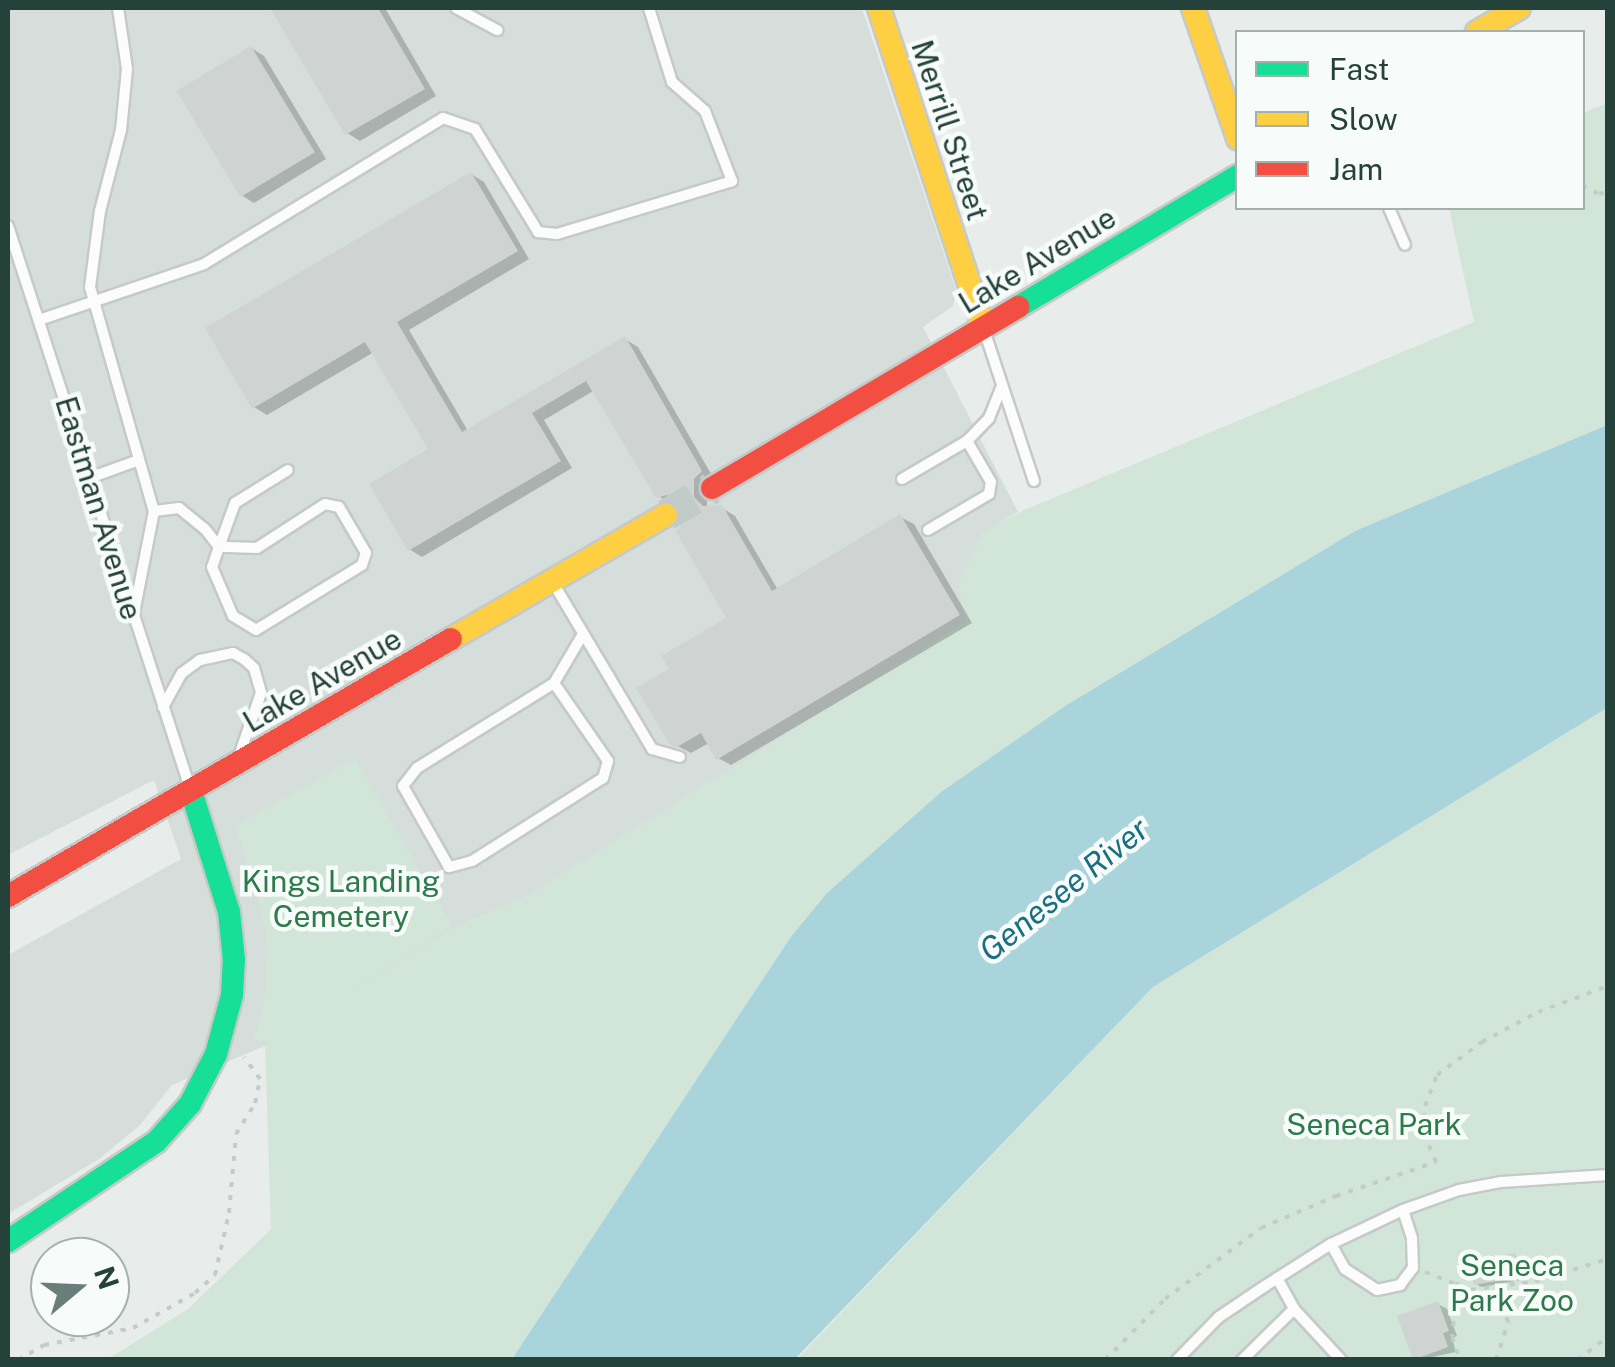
<!DOCTYPE html>
<style>
body{margin:0}
#map{position:relative;width:1615px;height:1367px;overflow:hidden;background:#e8edeb;font-family:"Public Sans",sans-serif}
div>[style]{position:absolute}
[style*='--x']{left:calc(var(--x)*1px);top:calc(var(--y)*1px);width:calc(var(--w)*1px);rotate:calc(var(--a)*1deg)}
.built>*{inset:0;background:#d6dedb}
.green>*{inset:0;background:#d1e6d8}
.water>*{inset:0;background:#a9d4db}
.shadow>*{inset:0;background:#0003}
.building>*{inset:0;background:#cfd4d2;transform-origin:0 0}
.primary-tunnel>*{height:32px;margin-top:-16px;transform-origin:0;background:repeating-linear-gradient(90deg,#c1cbc8 0 32px,transparent 0 48px)}
.path>*{height:4px;margin-top:-2px;transform-origin:0;background:repeating-linear-gradient(90deg,#c3ccca 0 5px,transparent 0 13px)}
.roads{filter:drop-shadow(2px 0 #c5cac8) drop-shadow(-2px 0 #c5cac8) drop-shadow(0 2px #c5cac8) drop-shadow(0 -2px #c5cac8)}
.lane>*{height:10px;margin:-5px;padding:0 5px;transform-origin:5px;border-radius:5px;background:#fcfcfc}
.fast>*{height:22px;margin:-11px;padding:0 11px;transform-origin:11px;border-radius:11px;background:#16e098}
.slow>*{height:22px;margin:-11px;padding:0 11px;transform-origin:11px;border-radius:11px;background:#ffcf43}
.jam>*{height:22px;margin:-11px;padding:0 11px;transform-origin:11px;border-radius:11px;background:#f24e42}
span{translate:-50% -50%;white-space:nowrap;text-align:center;line-height:1.15;-webkit-text-stroke:9px #f7fbf9;paint-order:stroke}
.street-label{font-size:30px;color:#24423a}
.park-label{font-size:30px;color:#2d7a4b}
.water-label{font-size:32px;color:#1c6f80;font-style:italic}
.frame{position:absolute;inset:0;border:10px solid #24423a;pointer-events:none}
.legend{position:absolute;left:1235px;top:30px;width:350px;height:180px;box-sizing:border-box;background:#f7fbf9;border:2px solid #a3b1ad;margin:0;padding:12px 18px;list-style:none;font-size:30px;color:#24423a}
.legend li{display:flex;align-items:center;gap:20px;height:50px}
.legend b{width:50px;border:2px solid #a3b1ad}
.north{position:absolute;left:30px;top:1237px;width:100px;height:100px;box-sizing:border-box;background:#f7fbf9;border:2px solid #a3b1ad;border-radius:50%;rotate:71deg;font-size:28px;font-weight:700;line-height:40px;text-align:center;color:#24423a}
.north::after{content:'';display:block;margin:auto;width:35px;height:45px;background:#697e78;clip-path:polygon(50% 0,100% 100%,50% 72%,0 100%)}
</style>
<div id="map">
<div class="built">
<i style="clip-path:polygon(8px 8px,862px 8px,956px 290px,953px 306px,923px 327px,1018px 512px,983px 533px,967px 622px,528px 896px,456px 927px,265px 1046px,172px 1085px,140px 1125px,99px 1159px,8px 1214px,8px 955px,181px 859px,154px 780px,8px 855px)"></i>
</div>
<div class="green">
<i style="clip-path:polygon(1607px 103px,1607px 425px,1355px 531px,1065px 706px,941px 792px,827px 893px,790px 938px,512px 1359px,106px 1360px,188px 1309px,271px 1229px,265px 1046px,270px 1042px,254px 1040px,264px 1004px,268px 946px,256px 888px,235px 826px,355px 759px,452px 926px,336px 1001px,456px 927px,528px 896px,966px 622px,958px 584px,983px 532px,1022px 511px,1474px 322px,1449px 208px,1582px 208px,1583px 113px)"></i>
<i style="clip-path:polygon(1607px 708px,1607px 1359px,796px 1360px,1153px 987px)"></i>
</div>
<div class="water">
<i style="clip-path:polygon(1607px 425px,1607px 708px,1153px 987px,795px 1359px,512px 1359px,790px 938px,827px 893px,941px 792px,1065px 706px,1355px 531px)"></i>
</div>
<div class="shadow">
<i style="clip-path:polygon(273px 8px,385px 8px,436px 96px,360px 141px,347px 133px)"></i>
<i style="clip-path:polygon(251px 48px,264px 56px,326px 159px,254px 203px,241px 195px)"></i>
<i style="clip-path:polygon(471px 174px,484px 182px,529px 259px,409px 330px,468px 431px,625px 339px,638px 347px,714px 479px,707px 487px,707px 508px,722px 508px,735px 516px,778px 590px,900px 517px,914px 524px,972px 623px,731px 765px,718px 758px,709px 743px,691px 753px,672px 743px,672px 670px,730px 619px,682px 501px,672px 504px,658px 496px,595px 390px,544px 420px,572px 468px,422px 557px,409px 549px,431px 450px,374px 352px,267px 415px,254px 407px)"></i>
<i style="clip-path:polygon(1515px 1256px,1521px 1259px,1521px 1280px,1481px 1287px,1475px 1283px)"></i>
<i style="clip-path:polygon(1438px 1304px,1447px 1309px,1457px 1336px,1452px 1338px,1456px 1352px,1418px 1360px)"></i>
</div>
<div class="building">
<i style="clip-path:polygon(270px 8px,378px 8px,425px 89px,345px 135px)"></i>
<i style="left:251px;top:46px;width:124px;height:87px;rotate:59deg"></i>
<i style="clip-path:polygon(471px 172px,518px 251px,397px 322px,462px 432px,625px 336px,702px 471px,694px 479px,694px 497px,703px 506px,722px 505px,772px 591px,900px 514px,960px 615px,716px 760px,701px 733px,677px 747px,670px 745px,636px 688px,669px 669px,661px 656px,726px 618px,676px 532px,686px 516px,683px 504px,667px 495px,656px 498px,586px 381px,532px 413px,561px 461px,408px 551px,369px 484px,428px 449px,365px 342px,252px 409px,205px 328px)"></i>
<i style="clip-path:polygon(1516px 1253px,1516px 1278px,1473px 1285px,1473px 1260px)"></i>
<i style="clip-path:polygon(1438px 1301px,1449px 1331px,1443px 1333px,1448px 1347px,1413px 1360px,1397px 1316px)"></i>
</div>
<div class="primary-tunnel">
<i style="--x:666;--y:515;--w:53;--a:-30.4"></i>
</div>
<div class="path">
<i style="--x:1582;--y:185;--w:19;--a:28"></i>
<i style="--x:1599;--y:194;--w:9;--a:-18"></i>
<i style="--x:1425;--y:1272;--w:49;--a:21.4"></i>
<i style="--x:1471;--y:1290;--w:66;--a:-7.9"></i>
<i style="--x:1536;--y:1281;--w:75;--a:-17"></i>
<i style="--x:1457;--y:1282;--w:55;--a:95.2"></i>
<i style="--x:1452;--y:1337;--w:24;--a:71"></i>
<i style="--x:18;--y:1360;--w:30;--a:-30"></i>
<i style="--x:44;--y:1345;--w:91;--a:-10.8"></i>
<i style="--x:133;--y:1328;--w:71;--a:-29.4"></i>
<i style="--x:195;--y:1293;--w:27;--a:-42"></i>
<i style="--x:215;--y:1275;--w:64;--a:-77.3"></i>
<i style="--x:229;--y:1213;--w:79;--a:-84.9"></i>
<i style="--x:236;--y:1134;--w:36;--a:-58"></i>
<i style="--x:255;--y:1103;--w:25;--a:-78"></i>
<i style="--x:260;--y:1079;--w:27;--a:-126"></i>
<i style="--x:1105;--y:1360;--w:86;--a:-45.5"></i>
<i style="--x:1165;--y:1299;--w:119;--a:-36.5"></i>
<i style="--x:1261;--y:1228;--w:82;--a:-23.1"></i>
<i style="--x:1336;--y:1196;--w:106;--a:-18.8"></i>
<i style="--x:1436;--y:1162;--w:34;--a:-113"></i>
<i style="--x:1423;--y:1131;--w:25;--a:-85"></i>
<i style="--x:1425;--y:1106;--w:33;--a:-69"></i>
<i style="--x:1437;--y:1075;--w:56;--a:-36.3"></i>
<i style="--x:1482;--y:1042;--w:64;--a:-28.2"></i>
<i style="--x:1538;--y:1012;--w:75;--a:-20.4"></i>
<i style="--x:1496;--y:1360;--w:40;--a:-72"></i>
<i style="--x:1508;--y:1322;--w:38;--a:-107"></i>
<i style="--x:1577;--y:1360;--w:39;--a:-37"></i>
</div>
<div class="roads">
<div class="lane">
<i style="--x:118;--y:8;--w:62;--a:81.6"></i>
<i style="--x:127;--y:69;--w:61;--a:95.6"></i>
<i style="--x:121;--y:130;--w:84;--a:104.5"></i>
<i style="--x:100;--y:211;--w:77;--a:97.5"></i>
<i style="--x:90;--y:287;--w:233;--a:74.1"></i>
<i style="--x:456;--y:8;--w:47;--a:28.2"></i>
<i style="--x:1389;--y:208;--w:40;--a:66.6"></i>
<i style="--x:8;--y:226;--w:588;--a:72.06"></i>
<i style="--x:39;--y:320;--w:174;--a:-18.7"></i>
<i style="--x:204;--y:264;--w:280;--a:-31.4"></i>
<i style="--x:443;--y:118;--w:34;--a:19"></i>
<i style="--x:475;--y:129;--w:121;--a:58.5"></i>
<i style="--x:538;--y:232;--w:19;--a:6"></i>
<i style="--x:557;--y:234;--w:183;--a:-16.8"></i>
<i style="--x:732;--y:181;--w:75;--a:-111.1"></i>
<i style="--x:705;--y:111;--w:44;--a:-138.7"></i>
<i style="--x:672;--y:82;--w:77;--a:-107.3"></i>
<i style="--x:985;--y:333;--w:156;--a:71.7"></i>
<i style="--x:92;--y:477;--w:50;--a:-19.9"></i>
<i style="--x:902;--y:479;--w:75;--a:-30.3"></i>
<i style="--x:967;--y:441;--w:32;--a:-46"></i>
<i style="--x:989;--y:418;--w:35;--a:-68"></i>
<i style="--x:928;--y:530;--w:71;--a:-30.5"></i>
<i style="--x:989;--y:494;--w:12;--a:-81"></i>
<i style="--x:991;--y:482;--w:48;--a:-120.3"></i>
<i style="--x:555;--y:586;--w:190;--a:59.2"></i>
<i style="--x:652;--y:749;--w:29;--a:16"></i>
<i style="--x:133;--y:618;--w:109;--a:-78.9"></i>
<i style="--x:154;--y:511;--w:25;--a:-7"></i>
<i style="--x:179;--y:508;--w:33;--a:39"></i>
<i style="--x:205;--y:529;--w:23;--a:52"></i>
<i style="--x:219;--y:547;--w:21;--a:109"></i>
<i style="--x:212;--y:567;--w:53;--a:66.8"></i>
<i style="--x:233;--y:616;--w:27;--a:31"></i>
<i style="--x:256;--y:630;--w:124;--a:-31.5"></i>
<i style="--x:362;--y:565;--w:13;--a:-72"></i>
<i style="--x:366;--y:553;--w:53;--a:-120.4"></i>
<i style="--x:339;--y:507;--w:14;--a:-168"></i>
<i style="--x:325;--y:504;--w:81;--a:147.1"></i>
<i style="--x:257;--y:548;--w:38;--a:-178"></i>
<i style="--x:219;--y:547;--w:47;--a:-70"></i>
<i style="--x:235;--y:503;--w:62;--a:-31.9"></i>
<i style="--x:554;--y:683;--w:95;--a:55.3"></i>
<i style="--x:608;--y:761;--w:18;--a:106"></i>
<i style="--x:603;--y:778;--w:155;--a:147.6"></i>
<i style="--x:472;--y:861;--w:24;--a:165"></i>
<i style="--x:449;--y:867;--w:93;--a:-119.6"></i>
<i style="--x:403;--y:786;--w:23;--a:-52"></i>
<i style="--x:417;--y:768;--w:161;--a:-31.8"></i>
<i style="--x:554;--y:683;--w:57;--a:-59.4"></i>
<i style="--x:163;--y:707;--w:39;--a:-61"></i>
<i style="--x:182;--y:673;--w:22;--a:-36"></i>
<i style="--x:200;--y:660;--w:34;--a:-12"></i>
<i style="--x:233;--y:653;--w:13;--a:29"></i>
<i style="--x:244;--y:659;--w:13;--a:42"></i>
<i style="--x:254;--y:668;--w:26;--a:74"></i>
<i style="--x:261;--y:693;--w:60;--a:109.3"></i>
<i style="--x:1331;--y:1244;--w:29;--a:61"></i>
<i style="--x:1345;--y:1269;--w:38;--a:33"></i>
<i style="--x:1377;--y:1290;--w:24;--a:-12"></i>
<i style="--x:1400;--y:1285;--w:21;--a:-53"></i>
<i style="--x:1413;--y:1268;--w:30;--a:-92"></i>
<i style="--x:1412;--y:1238;--w:29;--a:-108"></i>
<i style="--x:1277;--y:1278;--w:35;--a:61"></i>
<i style="--x:1177;--y:1360;--w:60;--a:-45.7"></i>
<i style="--x:1219;--y:1317;--w:55;--a:-34"></i>
<i style="--x:1265;--y:1286;--w:78;--a:-32.5"></i>
<i style="--x:1331;--y:1244;--w:80;--a:-25.3"></i>
<i style="--x:1403;--y:1210;--w:59;--a:-19.7"></i>
<i style="--x:1459;--y:1190;--w:43;--a:-10.8"></i>
<i style="--x:1501;--y:1182;--w:107;--a:-3.7"></i>
<i style="--x:1242;--y:1360;--w:73;--a:-44.4"></i>
<i style="--x:1294;--y:1309;--w:69;--a:47.3"></i>
</div>
<div class="fast">
<i style="--x:1018;--y:307;--w:256;--a:-30.8"></i>
<i style="--x:8;--y:1241;--w:178;--a:-33.8"></i>
<i style="--x:156;--y:1142;--w:51;--a:-48.2"></i>
<i style="--x:190;--y:1104;--w:56;--a:-62.5"></i>
<i style="--x:216;--y:1054;--w:61;--a:-74.8"></i>
<i style="--x:232;--y:995;--w:35;--a:-87"></i>
<i style="--x:234;--y:960;--w:48;--a:-95.9"></i>
<i style="--x:229;--y:912;--w:127;--a:-107.4"></i>
</div>
<div class="slow">
<i style="--x:879;--y:8;--w:336;--a:71.9"></i>
<i style="--x:1193;--y:8;--w:138;--a:70.9"></i>
<i style="--x:1477;--y:32;--w:48;--a:-29.7"></i>
<i style="--x:451;--y:639;--w:248;--a:-30"></i>
</div>
<div class="jam">
<i style="--x:712;--y:488;--w:356;--a:-30.6"></i>
<i style="--x:8;--y:896;--w:512;--a:-30.12"></i>
</div>
</div>
<div class="street-label">
<span style="left:950px;top:130px;rotate:72deg">Merrill Street</span>
<span style="left:1037px;top:260px;rotate:-31deg">Lake Avenue</span>
<span style="left:99px;top:508px;rotate:73deg">Eastman Avenue</span>
<span style="left:322px;top:680px;rotate:-30deg">Lake Avenue</span>
</div>
<div class="park-label">
<span style="left:341px;top:898px">Kings Landing<br>Cemetery</span>
<span style="left:1374px;top:1124px">Seneca Park</span>
<span style="left:1512px;top:1282px">Seneca<br>Park Zoo</span>
</div>
<div class="water-label">
<span style="left:1064px;top:890px;rotate:-39deg">Genesee River</span>
</div>
<div class="frame"></div>
<ul class="legend">
<li><b style="height:12px;background:#16e098"></b>Fast</li>
<li><b style="height:12px;background:#ffcf43"></b>Slow</li>
<li><b style="height:12px;background:#f24e42"></b>Jam</li>
</ul>
<div class="north">N</div>
</div>
